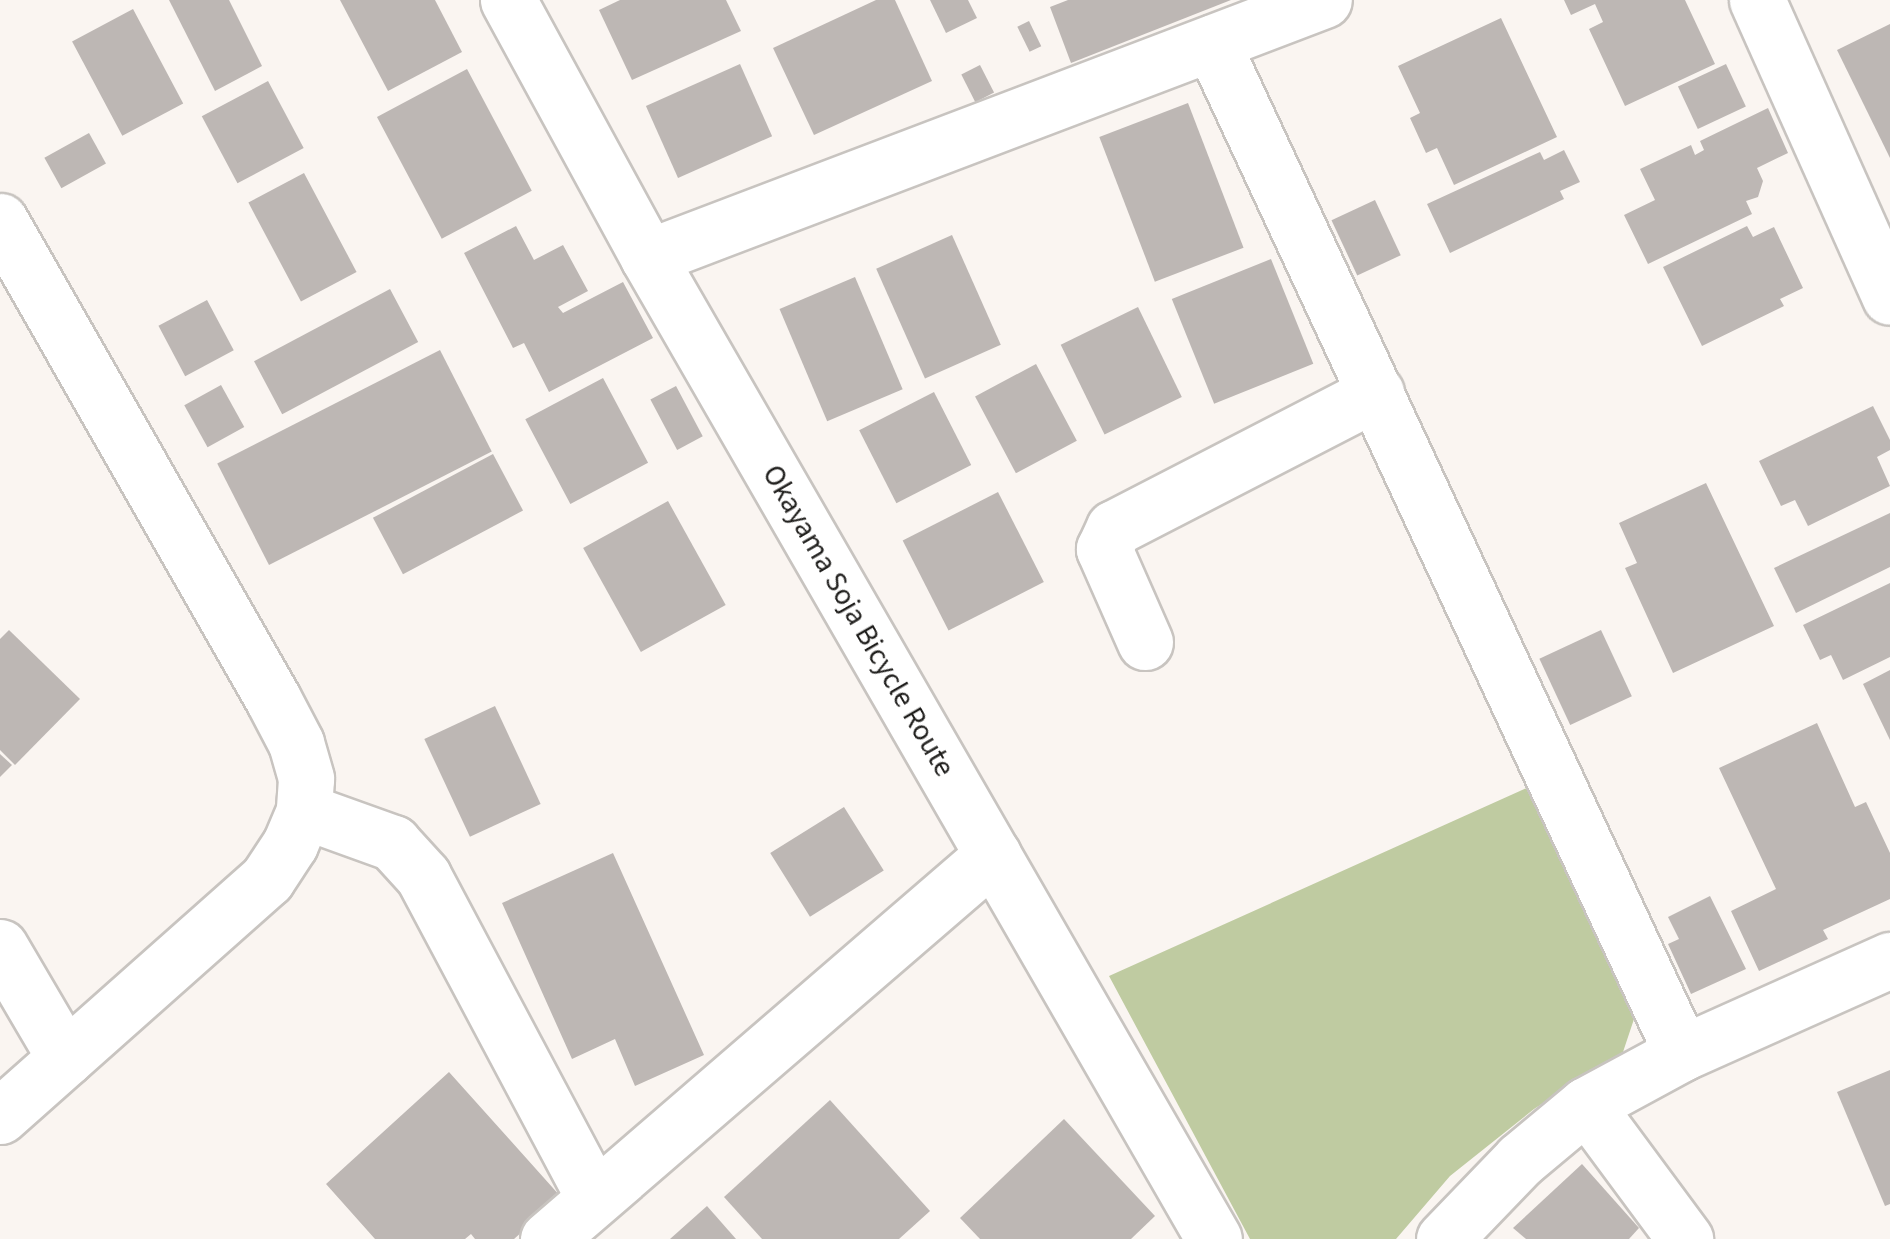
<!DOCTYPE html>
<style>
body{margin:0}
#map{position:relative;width:1890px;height:1239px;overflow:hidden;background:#faf5f1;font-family:"Source Sans 3",sans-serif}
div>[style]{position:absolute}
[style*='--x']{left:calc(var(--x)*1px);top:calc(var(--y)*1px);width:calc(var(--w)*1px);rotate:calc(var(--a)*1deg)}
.green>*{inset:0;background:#bfcba1}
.building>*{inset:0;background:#bdb7b4;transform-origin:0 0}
.roads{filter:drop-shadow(2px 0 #c8c4c0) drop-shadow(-2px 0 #c8c4c0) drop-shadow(0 2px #c8c4c0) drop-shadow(0 -2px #c8c4c0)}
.minor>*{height:55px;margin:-27.5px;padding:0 27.5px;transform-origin:27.5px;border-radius:27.5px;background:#fff}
.major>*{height:55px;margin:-27.5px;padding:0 27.5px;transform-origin:27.5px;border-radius:27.5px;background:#fff}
span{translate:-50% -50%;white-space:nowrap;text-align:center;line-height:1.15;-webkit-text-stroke:8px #fff;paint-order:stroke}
.street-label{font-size:30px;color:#201f1d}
</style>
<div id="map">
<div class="green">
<i style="clip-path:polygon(1529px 787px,1636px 1013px,1623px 1052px,1534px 1109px,1450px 1176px,1396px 1239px,1250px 1239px,1109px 976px)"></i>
</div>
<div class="building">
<i style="clip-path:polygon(169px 0,229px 0,262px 66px,215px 91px)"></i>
<i style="clip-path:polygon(340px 0,435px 0,462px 52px,388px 91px)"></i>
<i style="clip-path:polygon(620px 0,726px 0,741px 31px,632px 80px,599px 10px)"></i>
<i style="clip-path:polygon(876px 0,895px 0,932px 81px,814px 135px,773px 48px)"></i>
<i style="clip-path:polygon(930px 0,968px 0,977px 18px,946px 33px)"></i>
<i style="clip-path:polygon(1068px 0,1231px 0,1071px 63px,1050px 7px)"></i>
<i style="clip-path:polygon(1564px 0,1685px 0,1715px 64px,1625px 106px,1589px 29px,1603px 22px,1595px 4px,1571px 15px)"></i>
<i style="left:133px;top:9px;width:107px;height:69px;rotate:62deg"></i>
<i style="clip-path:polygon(1501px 18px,1557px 137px,1454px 185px,1437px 148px,1426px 153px,1410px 118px,1420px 113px,1398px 66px)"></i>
<i style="left:1029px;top:21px;width:28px;height:13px;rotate:64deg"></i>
<i style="clip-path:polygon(1890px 24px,1890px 158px,1837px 50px)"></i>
<i style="left:740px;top:64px;width:79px;height:103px;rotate:66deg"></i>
<i style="left:1726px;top:64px;width:47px;height:53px;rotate:65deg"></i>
<i style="left:980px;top:65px;width:31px;height:21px;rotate:63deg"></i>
<i style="left:467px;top:69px;width:138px;height:102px;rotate:62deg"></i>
<i style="left:268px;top:81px;width:76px;height:75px;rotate:62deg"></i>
<i style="left:1188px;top:103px;width:155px;height:95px;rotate:69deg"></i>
<i style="clip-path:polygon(1768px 108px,1788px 153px,1757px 168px,1763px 181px,1758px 197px,1746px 201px,1752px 214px,1648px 264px,1624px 215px,1655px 200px,1640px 169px,1691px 145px,1695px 155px,1704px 150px,1700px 141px)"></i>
<i style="left:89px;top:133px;width:35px;height:51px;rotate:61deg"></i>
<i style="clip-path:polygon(1564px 150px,1580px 182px,1560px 191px,1564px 199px,1450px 253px,1427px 204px,1540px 152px,1544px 160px)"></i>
<i style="left:304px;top:173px;width:112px;height:63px;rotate:62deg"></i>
<i style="left:1375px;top:200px;width:61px;height:48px;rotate:65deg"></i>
<i style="clip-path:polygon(516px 226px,534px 260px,563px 245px,588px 291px,558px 307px,563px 313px,623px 282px,653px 338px,549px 392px,524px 343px,513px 348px,464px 253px)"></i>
<i style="clip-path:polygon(1747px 226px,1753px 237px,1774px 227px,1803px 288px,1780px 299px,1784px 306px,1702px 346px,1663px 267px)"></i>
<i style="left:952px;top:235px;width:120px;height:83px;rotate:66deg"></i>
<i style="left:1271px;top:259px;width:113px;height:107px;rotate:68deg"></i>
<i style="left:855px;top:277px;width:122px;height:82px;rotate:67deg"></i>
<i style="left:390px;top:289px;width:60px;height:154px;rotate:62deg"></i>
<i style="left:207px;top:300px;width:57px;height:55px;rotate:62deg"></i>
<i style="left:1138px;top:307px;width:100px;height:86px;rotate:64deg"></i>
<i style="left:440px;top:350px;width:114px;height:250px;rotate:63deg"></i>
<i style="left:1036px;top:364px;width:87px;height:69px;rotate:62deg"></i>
<i style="left:603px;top:378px;width:96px;height:88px;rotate:62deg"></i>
<i style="left:221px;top:385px;width:48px;height:42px;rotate:61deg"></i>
<i style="left:676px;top:386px;width:57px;height:29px;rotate:62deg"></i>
<i style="left:934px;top:392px;width:82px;height:84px;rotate:63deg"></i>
<i style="clip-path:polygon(1873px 406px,1890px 440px,1890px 450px,1877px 457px,1890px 486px,1808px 526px,1795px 500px,1781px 506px,1759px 461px)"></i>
<i style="left:493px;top:454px;width:64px;height:136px;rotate:62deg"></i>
<i style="clip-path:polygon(1706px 483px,1774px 626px,1673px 673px,1625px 568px,1637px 563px,1619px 523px)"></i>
<i style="left:998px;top:492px;width:101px;height:107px;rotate:63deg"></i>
<i style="left:668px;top:501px;width:119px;height:97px;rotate:61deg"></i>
<i style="clip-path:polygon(1890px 513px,1890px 567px,1796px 613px,1774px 568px)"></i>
<i style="clip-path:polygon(1890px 583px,1890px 657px,1843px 680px,1831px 655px,1820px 660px,1803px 625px)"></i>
<i style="clip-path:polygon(9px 630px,80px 699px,15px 765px,0 750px,0 639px)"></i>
<i style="left:1601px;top:630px;width:73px;height:68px;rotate:65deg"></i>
<i style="clip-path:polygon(1890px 670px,1890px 740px,1863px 684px)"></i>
<i style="left:495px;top:706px;width:108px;height:78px;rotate:65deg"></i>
<i style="clip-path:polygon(1817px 723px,1855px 807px,1866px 802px,1890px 853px,1890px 899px,1823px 930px,1828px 939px,1759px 971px,1731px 911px,1776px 889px,1719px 768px)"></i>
<i style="clip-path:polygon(0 754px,12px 765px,0 777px)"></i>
<i style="left:844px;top:807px;width:75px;height:87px;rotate:58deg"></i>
<i style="clip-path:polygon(613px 853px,704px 1055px,635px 1086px,615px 1039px,572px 1059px,502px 903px)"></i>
<i style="clip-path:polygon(1710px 896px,1746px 969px,1691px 994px,1668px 944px,1679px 939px,1668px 917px)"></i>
<i style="clip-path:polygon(1890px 1070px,1890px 1204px,1885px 1206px,1837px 1092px)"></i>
<i style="clip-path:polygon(449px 1072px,561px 1197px,514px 1239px,475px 1239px,471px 1234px,465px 1239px,375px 1239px,326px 1184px)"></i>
<i style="clip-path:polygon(830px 1100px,930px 1211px,899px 1239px,762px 1239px,724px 1197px)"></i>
<i style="clip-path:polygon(1064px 1119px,1155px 1216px,1131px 1239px,980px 1239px,960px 1218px)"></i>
<i style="clip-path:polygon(1582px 1164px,1639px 1228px,1629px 1239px,1526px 1239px,1513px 1228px)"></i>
<i style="clip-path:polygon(707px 1206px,736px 1239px,670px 1239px)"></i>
</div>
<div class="roads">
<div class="minor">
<i style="--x:1757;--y:0;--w:325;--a:65.9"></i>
<i style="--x:1212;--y:43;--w:1114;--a:65.05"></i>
<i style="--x:0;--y:221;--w:550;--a:60.27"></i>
<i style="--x:273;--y:699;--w:50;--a:62.4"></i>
<i style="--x:296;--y:743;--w:37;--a:74"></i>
<i style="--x:306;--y:779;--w:32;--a:94"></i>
<i style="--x:304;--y:811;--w:36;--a:113"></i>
<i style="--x:290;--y:844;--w:42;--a:123.3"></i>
<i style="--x:267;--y:879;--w:357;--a:138.4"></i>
<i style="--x:648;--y:257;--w:723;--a:-20.82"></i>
<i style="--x:1145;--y:642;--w:102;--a:-113.8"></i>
<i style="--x:1104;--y:549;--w:23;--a:-65"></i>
<i style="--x:1114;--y:528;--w:295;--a:-27.3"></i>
<i style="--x:304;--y:811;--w:95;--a:19.8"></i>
<i style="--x:393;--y:843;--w:45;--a:47.7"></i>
<i style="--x:423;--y:876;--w:365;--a:62"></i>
<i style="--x:0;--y:947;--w:129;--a:59.6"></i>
<i style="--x:1586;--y:1105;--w:167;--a:53.5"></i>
<i style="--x:548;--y:1239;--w:588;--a:-40.79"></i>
<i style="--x:1444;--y:1239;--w:110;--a:-46.1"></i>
<i style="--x:1520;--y:1160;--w:86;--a:-39.8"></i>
<i style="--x:1586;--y:1105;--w:109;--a:-28.4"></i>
<i style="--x:1682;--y:1053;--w:228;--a:-24.1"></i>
</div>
<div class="major">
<i style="--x:508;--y:0;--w:293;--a:61.4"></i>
<i style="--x:648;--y:257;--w:1133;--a:60.04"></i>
</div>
</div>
<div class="street-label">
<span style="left:858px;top:621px;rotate:60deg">Okayama Soja Bicycle Route</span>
</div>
</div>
